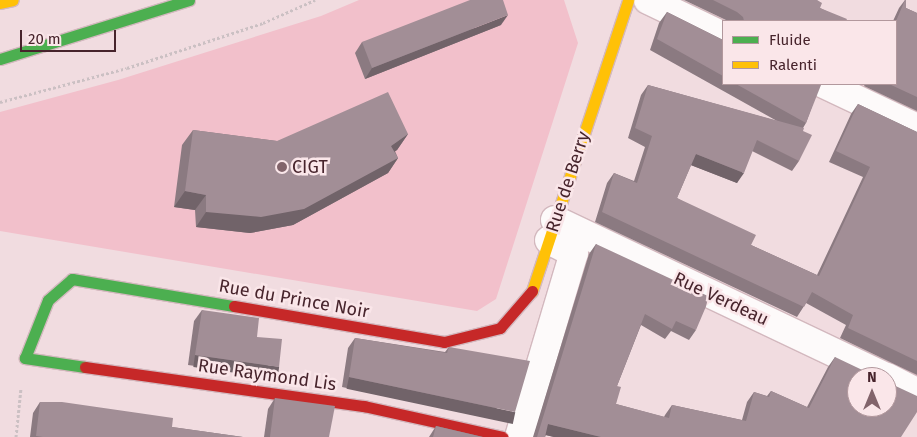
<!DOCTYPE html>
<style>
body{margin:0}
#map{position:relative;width:917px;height:437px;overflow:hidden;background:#f1dce0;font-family:"Fira Sans",sans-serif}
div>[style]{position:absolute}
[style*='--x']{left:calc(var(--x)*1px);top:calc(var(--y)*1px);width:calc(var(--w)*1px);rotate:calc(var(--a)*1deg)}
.green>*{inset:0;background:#f2c0cb}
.path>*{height:3px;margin-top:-1.5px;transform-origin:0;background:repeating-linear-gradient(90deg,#cbc0c3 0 2.5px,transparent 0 5px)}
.roads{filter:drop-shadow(1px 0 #d3b8be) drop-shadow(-1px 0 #d3b8be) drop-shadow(0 1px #d3b8be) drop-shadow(0 -1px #d3b8be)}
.street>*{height:28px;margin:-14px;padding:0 14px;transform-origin:14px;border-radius:14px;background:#fdfafa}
.fast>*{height:11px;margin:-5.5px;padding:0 5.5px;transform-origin:5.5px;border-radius:5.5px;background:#4caf50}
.slow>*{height:11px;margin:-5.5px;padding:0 5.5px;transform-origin:5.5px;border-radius:5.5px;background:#ffc107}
.jam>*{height:11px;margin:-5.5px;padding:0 5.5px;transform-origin:5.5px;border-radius:5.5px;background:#c62828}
.wall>*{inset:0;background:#8b7a81}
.shaded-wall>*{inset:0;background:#716369;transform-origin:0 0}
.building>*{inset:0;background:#a28e96}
.dots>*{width:14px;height:14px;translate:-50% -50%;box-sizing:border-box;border:2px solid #fae6e9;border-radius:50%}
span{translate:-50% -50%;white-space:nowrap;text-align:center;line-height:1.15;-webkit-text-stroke:5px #fae6e9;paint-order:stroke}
.poi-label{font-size:18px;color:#47242c}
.left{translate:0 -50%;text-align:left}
.street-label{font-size:18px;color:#47242c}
.legend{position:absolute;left:722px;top:20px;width:175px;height:65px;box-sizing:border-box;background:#fae6e9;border:1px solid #b2989d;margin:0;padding:6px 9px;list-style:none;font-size:15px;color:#47242c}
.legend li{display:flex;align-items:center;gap:10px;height:25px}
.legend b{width:25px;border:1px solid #b2989d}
.north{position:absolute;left:847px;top:367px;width:50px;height:50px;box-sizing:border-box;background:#fae6e9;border:1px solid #b2989d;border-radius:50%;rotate:0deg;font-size:14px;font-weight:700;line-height:20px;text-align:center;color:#47242c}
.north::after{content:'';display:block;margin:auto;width:18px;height:22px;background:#82646b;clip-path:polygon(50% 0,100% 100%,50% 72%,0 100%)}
.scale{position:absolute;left:20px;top:30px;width:96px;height:22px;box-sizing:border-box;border:2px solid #47242c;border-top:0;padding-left:6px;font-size:15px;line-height:18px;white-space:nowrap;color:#47242c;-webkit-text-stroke:4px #fae6e9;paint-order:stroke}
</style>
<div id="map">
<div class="green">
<i style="clip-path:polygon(359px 0,564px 0,578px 43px,496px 299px,477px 311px,0 231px,0 112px,118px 80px,321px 16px)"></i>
</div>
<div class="path">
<i style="--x:0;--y:102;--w:131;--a:-15"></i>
<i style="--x:127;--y:68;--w:143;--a:-18.3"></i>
<i style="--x:263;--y:23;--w:57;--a:-23.9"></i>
<i style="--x:16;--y:437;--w:49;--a:-84.2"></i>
</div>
<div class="roads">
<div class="street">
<i style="--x:648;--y:0;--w:83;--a:25.6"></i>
<i style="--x:824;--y:84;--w:103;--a:25.3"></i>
<i style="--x:555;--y:220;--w:366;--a:25.4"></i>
<i style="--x:887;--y:377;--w:34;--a:27"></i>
<i style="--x:519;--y:437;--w:192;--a:-73.4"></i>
<i style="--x:574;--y:253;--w:28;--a:-153"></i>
</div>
<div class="fast">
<i style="--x:0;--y:59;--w:198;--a:-17.3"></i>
<i style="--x:85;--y:367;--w:61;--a:-171.5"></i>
<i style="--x:25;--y:358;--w:62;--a:-68.4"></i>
<i style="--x:48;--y:300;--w:32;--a:-41"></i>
<i style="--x:72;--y:279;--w:164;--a:9.5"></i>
</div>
<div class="slow">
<i style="--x:0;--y:3;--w:13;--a:-13"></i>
<i style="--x:532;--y:291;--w:306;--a:-71.7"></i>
</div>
<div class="jam">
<i style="--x:234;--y:306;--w:213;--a:9.7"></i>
<i style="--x:444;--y:342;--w:58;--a:-14"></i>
<i style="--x:500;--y:328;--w:49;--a:-49.1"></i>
<i style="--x:85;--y:367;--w:282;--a:8"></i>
<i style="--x:364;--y:406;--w:142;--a:12.6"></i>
</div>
</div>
<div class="wall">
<i style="clip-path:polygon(684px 0,817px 0,820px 8px,846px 21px,728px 21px)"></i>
<i style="clip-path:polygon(905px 0,906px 0,906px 8px,917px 13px,917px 111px,864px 86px,865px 84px,896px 84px,896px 21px,893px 21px,899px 8px)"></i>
<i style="clip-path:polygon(667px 12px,723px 40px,723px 84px,820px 84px,806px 123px,803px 128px,799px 161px,792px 171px,752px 151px,737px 183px,691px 165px,677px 198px,751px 245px,817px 275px,863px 177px,829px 162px,851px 114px,858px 104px,917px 132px,917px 375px,840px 338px,846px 325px,806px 303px,797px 317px,595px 222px,607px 183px,614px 173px,634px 181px,645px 147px,628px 138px,641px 95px,648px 85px,777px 121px,650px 50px,659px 23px)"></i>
<i style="clip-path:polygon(501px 25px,365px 79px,355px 53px,362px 42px)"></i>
<i style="clip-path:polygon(193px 130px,277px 141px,408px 134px,397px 150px,395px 151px,398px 158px,388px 173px,293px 225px,250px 233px,196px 227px,195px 210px,174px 207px,182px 145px)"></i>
<i style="clip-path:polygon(596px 244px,696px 330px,689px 340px,671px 331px,665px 339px,641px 325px,617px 386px,616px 404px,664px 417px,665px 415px,672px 405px,742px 420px,747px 402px,754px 392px,767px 396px,771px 391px,807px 407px,828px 367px,835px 357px,901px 437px,554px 437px,546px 435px,545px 437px,533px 437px,589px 254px)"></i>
<i style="clip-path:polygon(202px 310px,257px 337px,272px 377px,188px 365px,194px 321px)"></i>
<i style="clip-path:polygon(355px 338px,445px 352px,449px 347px,507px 422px,342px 387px,348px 348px)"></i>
<i style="clip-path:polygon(275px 398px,329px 437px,264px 437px,268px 409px)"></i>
<i style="clip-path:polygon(40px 402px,172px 427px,243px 437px,30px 437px,33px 413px)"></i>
<i style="clip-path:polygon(436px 426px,483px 437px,429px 437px)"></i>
</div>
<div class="shaded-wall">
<i style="clip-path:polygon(508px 15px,501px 25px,365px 79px,372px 68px)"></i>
<i style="clip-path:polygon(408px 134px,397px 150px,380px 162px,391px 146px)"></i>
<i style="clip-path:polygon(696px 154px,744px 173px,737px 183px,688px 164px)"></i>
<i style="clip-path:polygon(398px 158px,388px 173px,293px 225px,250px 233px,196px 227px,206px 212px)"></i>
<i style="clip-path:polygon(185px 191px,206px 195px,195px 210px,174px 207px)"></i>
<i style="left:195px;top:355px;width:85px;height:12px;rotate:8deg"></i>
<i style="left:349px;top:377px;width:170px;height:12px;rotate:12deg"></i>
<i style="clip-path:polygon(548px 424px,601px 437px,554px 437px,541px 434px)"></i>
</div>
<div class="building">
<i style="clip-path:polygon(470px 0,503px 0,508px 15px,372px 68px,362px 42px)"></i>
<i style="clip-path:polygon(713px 0,817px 0,822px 3px,820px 8px,847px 19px,846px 21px,744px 21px,743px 17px,737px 12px)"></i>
<i style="clip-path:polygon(905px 0,906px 0,906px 8px,917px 13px,917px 97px,889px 84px,896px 84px,896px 21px)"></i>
<i style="clip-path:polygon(667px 12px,723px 40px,723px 76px,657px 39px)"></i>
<i style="clip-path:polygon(736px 84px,820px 84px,821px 85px,806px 123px)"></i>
<i style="clip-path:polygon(648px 85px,804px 128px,803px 131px,812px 135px,799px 161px,757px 140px,744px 173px,696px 154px,677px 198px,756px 235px,751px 245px,819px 276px,870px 167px,836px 151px,858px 104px,917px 132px,917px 361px,848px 328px,853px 315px,812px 292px,804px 307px,602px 212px,614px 173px,637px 183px,652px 136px,635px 128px)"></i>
<i style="clip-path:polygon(388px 92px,408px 134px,391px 146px,398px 158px,304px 209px,261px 217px,206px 212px,206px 195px,185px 191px,193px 130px,277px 141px)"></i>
<i style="clip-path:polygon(596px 244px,710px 297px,696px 330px,676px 321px,672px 329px,645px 314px,617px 386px,621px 387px,616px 404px,669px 418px,672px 405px,746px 421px,754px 392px,769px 397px,771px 391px,809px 408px,835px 357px,877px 377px,857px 377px,857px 407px,887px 407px,887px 382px,917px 396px,917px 412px,901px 437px,601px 437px,548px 424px,545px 437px,537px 437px)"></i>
<i style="clip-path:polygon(202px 310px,259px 318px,257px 337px,282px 339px,279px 367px,195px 355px)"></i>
<i style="clip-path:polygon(355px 338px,447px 353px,449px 347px,530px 361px,515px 412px,349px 377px)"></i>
<i style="clip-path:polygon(275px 398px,335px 406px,329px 437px,270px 437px)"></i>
<i style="clip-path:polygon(40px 402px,62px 402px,173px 418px,172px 427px,243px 437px,43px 437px,36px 436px)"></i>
<i style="clip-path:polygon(436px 426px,483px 437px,433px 437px)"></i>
</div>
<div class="dots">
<i style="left:282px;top:167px;background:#82646b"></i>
</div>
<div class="poi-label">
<span class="left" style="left:292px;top:167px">CIGT</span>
</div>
<div class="street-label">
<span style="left:568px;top:182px;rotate:-72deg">Rue de Berry</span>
<span style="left:294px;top:299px;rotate:10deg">Rue du Prince Noir</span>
<span style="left:721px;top:299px;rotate:25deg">Rue Verdeau</span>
<span style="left:267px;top:375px;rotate:8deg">Rue Raymond Lis</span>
</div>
<ul class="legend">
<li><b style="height:6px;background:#4caf50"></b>Fluide</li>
<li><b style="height:6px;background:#ffc107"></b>Ralenti</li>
</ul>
<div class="north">N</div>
<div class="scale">20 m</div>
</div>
